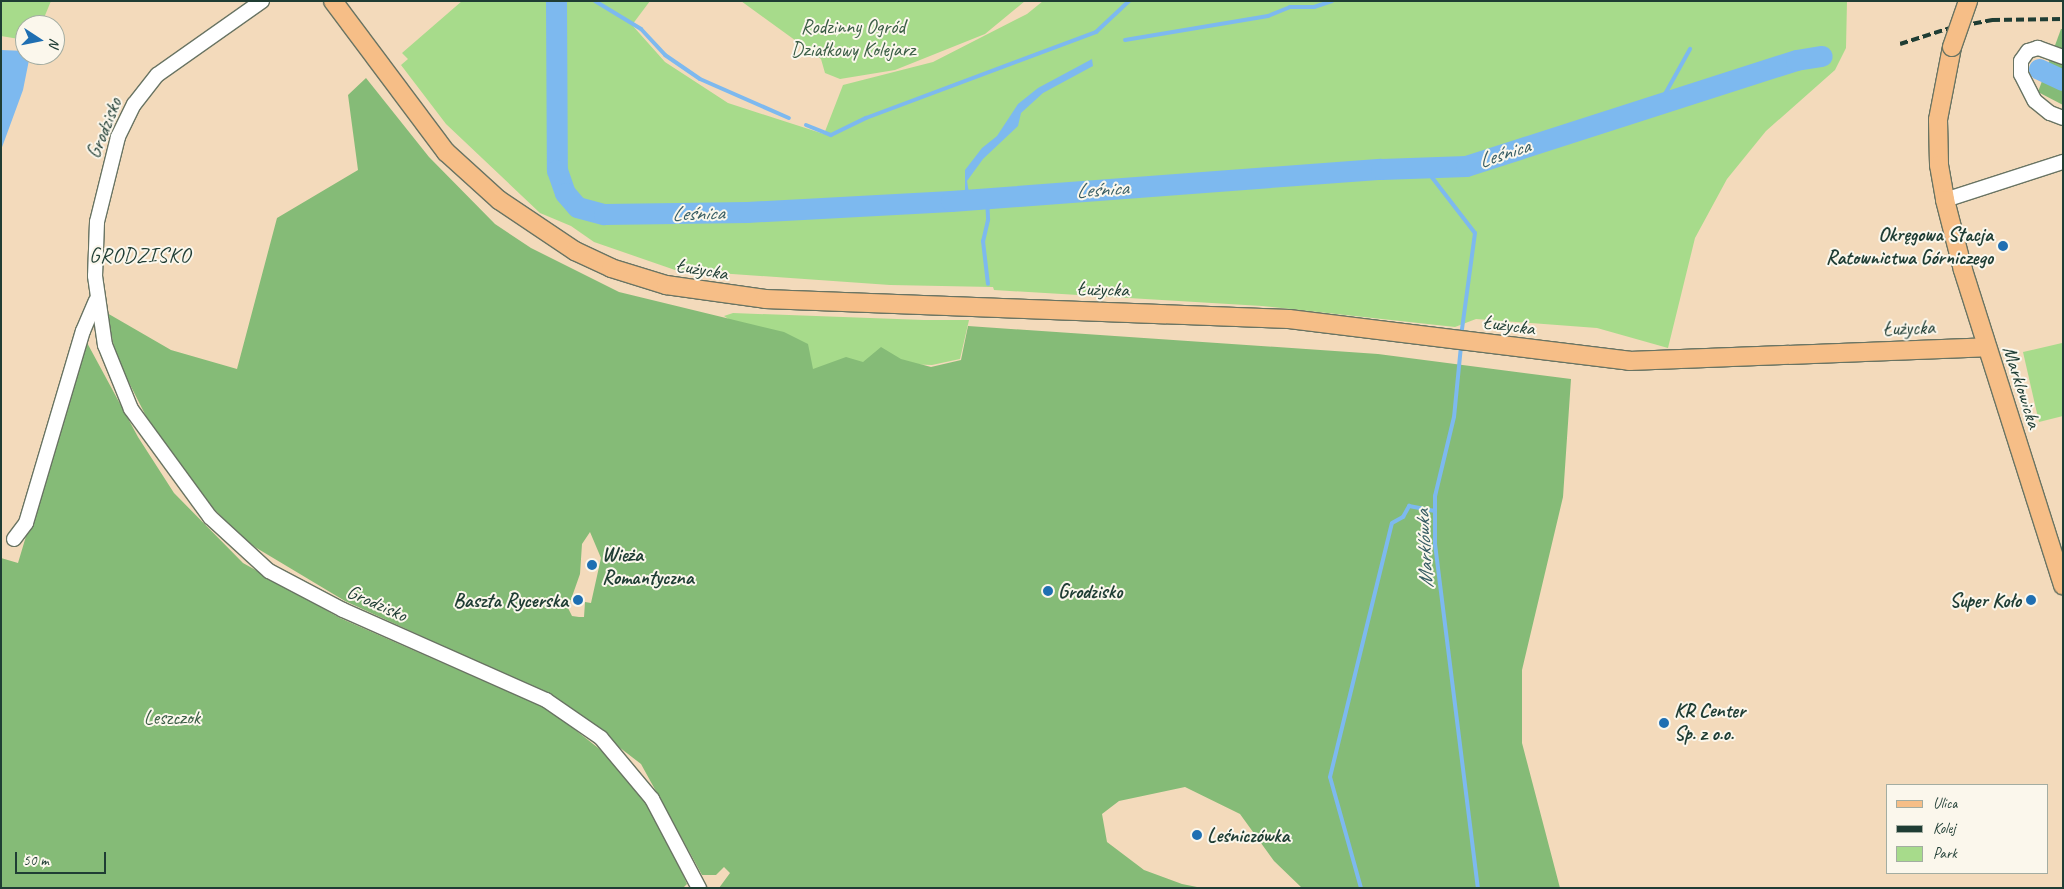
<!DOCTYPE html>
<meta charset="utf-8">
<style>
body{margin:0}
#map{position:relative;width:2064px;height:889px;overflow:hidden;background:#f3dabb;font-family:Caveat,sans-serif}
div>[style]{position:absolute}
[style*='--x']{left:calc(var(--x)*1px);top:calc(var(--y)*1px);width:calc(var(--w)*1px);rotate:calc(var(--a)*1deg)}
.green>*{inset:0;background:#a7db8b}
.forest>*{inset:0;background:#85bb77}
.water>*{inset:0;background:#7db9ef}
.stream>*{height:4px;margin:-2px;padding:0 2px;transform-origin:2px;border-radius:2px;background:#7db9ef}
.river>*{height:21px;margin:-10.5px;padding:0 10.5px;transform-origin:10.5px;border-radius:10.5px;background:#7db9ef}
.roads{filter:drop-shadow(1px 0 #697463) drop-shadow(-1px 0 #697463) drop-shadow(0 1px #697463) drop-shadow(0 -1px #697463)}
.minor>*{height:14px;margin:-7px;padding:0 7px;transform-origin:7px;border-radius:7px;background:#fff}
.major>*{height:18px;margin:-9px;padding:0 9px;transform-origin:9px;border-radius:9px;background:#f6be87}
.rail>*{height:4px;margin-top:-2px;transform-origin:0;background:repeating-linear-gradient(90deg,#1f3d34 0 8px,transparent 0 12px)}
.bridges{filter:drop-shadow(1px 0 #697463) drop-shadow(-1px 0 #697463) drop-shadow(0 1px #697463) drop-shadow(0 -1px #697463)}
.major-bridge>*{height:18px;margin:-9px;padding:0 9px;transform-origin:9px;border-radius:9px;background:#f6be87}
.dots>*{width:14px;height:14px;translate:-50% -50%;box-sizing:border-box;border:2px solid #fbf7ec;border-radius:50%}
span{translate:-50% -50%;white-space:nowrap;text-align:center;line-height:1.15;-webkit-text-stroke:4px #fbf7ec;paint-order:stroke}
.park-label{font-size:20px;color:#3a5d45}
.street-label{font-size:20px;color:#1f3d34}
.poi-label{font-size:20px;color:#1f3d34;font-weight:700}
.right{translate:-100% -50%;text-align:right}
.left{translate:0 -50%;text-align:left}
.water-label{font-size:21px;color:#365c63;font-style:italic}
.neighbourhood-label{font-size:21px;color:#1f3d34;letter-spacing:1px}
.frame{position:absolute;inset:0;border:2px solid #1f3d34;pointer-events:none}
.legend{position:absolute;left:1886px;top:784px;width:162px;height:90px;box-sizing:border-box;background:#fbf7ec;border:1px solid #a3ada2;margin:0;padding:6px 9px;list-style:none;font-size:15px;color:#1f3d34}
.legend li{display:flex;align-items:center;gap:10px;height:25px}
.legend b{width:25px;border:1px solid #a3ada2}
.north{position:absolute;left:15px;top:15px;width:50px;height:50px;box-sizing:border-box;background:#fbf7ec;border:1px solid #a3ada2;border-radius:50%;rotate:101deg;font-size:14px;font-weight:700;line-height:20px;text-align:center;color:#1f3d34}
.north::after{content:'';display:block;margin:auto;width:18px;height:22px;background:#1f6fb2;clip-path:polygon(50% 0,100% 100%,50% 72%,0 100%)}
.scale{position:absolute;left:15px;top:852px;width:91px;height:22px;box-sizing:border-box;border:2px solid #1f3d34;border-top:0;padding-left:6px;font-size:15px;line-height:18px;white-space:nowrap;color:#1f3d34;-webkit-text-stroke:4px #fbf7ec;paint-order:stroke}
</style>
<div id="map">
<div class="green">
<i style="clip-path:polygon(1px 1px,51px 1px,41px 25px,25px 25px,25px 40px,1px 36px)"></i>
<i style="clip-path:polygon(462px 1px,650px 1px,632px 25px,665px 62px,728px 103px,824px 134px,843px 85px,933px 62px,1027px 14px,1043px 1px,1847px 1px,1846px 48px,1835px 70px,1766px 131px,1727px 179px,1695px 238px,1668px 348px,1597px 328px,1476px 319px,1455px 327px,1262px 306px,994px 290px,993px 287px,890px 285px,675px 270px,594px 242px,571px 226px,540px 213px,446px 124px,401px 65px,408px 59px,402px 53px)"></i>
<i style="clip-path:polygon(741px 1px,1025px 1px,985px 34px,895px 70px,840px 79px,825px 73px,821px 59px)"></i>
<i style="clip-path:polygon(733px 313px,924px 320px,969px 320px,960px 359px,932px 365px,903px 364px,829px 387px,724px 316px)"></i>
<i style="clip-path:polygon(2062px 343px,2063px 416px,2039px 422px,2023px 352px)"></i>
</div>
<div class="forest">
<i style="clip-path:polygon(2061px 29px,2063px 29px,2063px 105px,2038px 92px)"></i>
<i style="clip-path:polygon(evenodd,366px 78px,429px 157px,495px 224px,531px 248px,619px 292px,784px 332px,808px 344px,813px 369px,846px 357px,863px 362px,881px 347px,901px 359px,931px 367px,961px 360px,968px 326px,1378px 354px,1571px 379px,1563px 497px,1522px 670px,1522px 743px,1560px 888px,1302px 888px,1274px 861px,1240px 814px,1185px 787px,1119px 801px,1102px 814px,1107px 842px,1144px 870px,1182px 884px,1202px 888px,719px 888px,730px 873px,724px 867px,716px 875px,702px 875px,641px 764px,554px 697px,345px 601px,250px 544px,185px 481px,151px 426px,116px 357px,107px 313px,171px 350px,237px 369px,277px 218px,358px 170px,348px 95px,366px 78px,590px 532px,601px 558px,591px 603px,585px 602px,584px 617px,579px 617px,572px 616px,568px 608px,580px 574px,582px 544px,590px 532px)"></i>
<i style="clip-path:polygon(85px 339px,138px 437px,174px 493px,243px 563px,340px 618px,550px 710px,630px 773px,675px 856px,687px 884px,683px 888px,1px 888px,1px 558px,18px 563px)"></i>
</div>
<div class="water">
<i style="clip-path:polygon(1px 50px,25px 51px,25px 55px,30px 55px,23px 90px,1px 150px)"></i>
<i style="clip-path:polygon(1092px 59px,1093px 66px,1043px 93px,1021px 113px,1018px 126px,983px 159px,967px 181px,970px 199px,965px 200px,965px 170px,982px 148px,997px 136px,1018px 104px,1038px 88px)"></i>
</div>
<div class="stream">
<i style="--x:595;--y:1;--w:54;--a:31.3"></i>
<i style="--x:641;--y:29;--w:35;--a:47"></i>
<i style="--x:665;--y:55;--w:42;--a:34.4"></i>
<i style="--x:700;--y:79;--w:97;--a:23.7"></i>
<i style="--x:1125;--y:40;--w:145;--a:-9.5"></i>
<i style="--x:1268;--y:16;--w:24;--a:-22"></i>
<i style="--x:1290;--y:7;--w:24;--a:0"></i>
<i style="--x:1314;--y:7;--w:19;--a:-18"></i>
<i style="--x:1660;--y:103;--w:62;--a:-60.9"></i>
<i style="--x:806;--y:125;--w:27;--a:22"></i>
<i style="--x:831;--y:135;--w:39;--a:-26"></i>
<i style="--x:866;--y:118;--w:246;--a:-20.5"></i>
<i style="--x:1096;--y:32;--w:45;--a:-43.2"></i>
<i style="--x:1424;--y:167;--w:83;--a:52.3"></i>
<i style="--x:1475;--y:233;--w:104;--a:97.7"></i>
<i style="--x:987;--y:198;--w:22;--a:87"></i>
<i style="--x:988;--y:220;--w:22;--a:103"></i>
<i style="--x:983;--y:241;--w:43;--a:83.4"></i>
<i style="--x:1461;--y:346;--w:71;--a:95.6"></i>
<i style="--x:1454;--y:417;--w:81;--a:103.5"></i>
<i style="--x:1435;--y:496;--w:48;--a:90"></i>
<i style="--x:1435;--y:544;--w:347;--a:82.9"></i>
<i style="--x:1361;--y:888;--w:115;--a:-105.6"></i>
<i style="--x:1330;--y:777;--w:261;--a:-76.3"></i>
<i style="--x:1392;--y:523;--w:13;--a:-29"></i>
<i style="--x:1403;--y:517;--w:13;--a:-61"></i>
<i style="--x:1409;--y:506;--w:25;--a:11"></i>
</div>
<div class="river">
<i style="--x:556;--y:1;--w:169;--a:89.7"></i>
<i style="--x:557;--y:170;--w:24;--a:71"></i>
<i style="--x:565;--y:193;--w:18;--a:49"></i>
<i style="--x:577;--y:207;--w:28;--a:15"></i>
<i style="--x:604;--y:214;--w:143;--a:-0.8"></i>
<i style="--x:747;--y:212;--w:204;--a:-3.1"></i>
<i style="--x:951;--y:201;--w:431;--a:-4.3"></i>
<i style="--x:1381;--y:169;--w:85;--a:-2"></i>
<i style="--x:1466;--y:166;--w:347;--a:-17.8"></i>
<i style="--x:1796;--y:60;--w:26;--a:-9"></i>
<i style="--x:2039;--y:69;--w:26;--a:25"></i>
</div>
<div class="roads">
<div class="minor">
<i style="--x:262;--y:1;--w:128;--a:144.8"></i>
<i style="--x:157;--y:75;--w:37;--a:128"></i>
<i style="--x:134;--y:104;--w:37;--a:116"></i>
<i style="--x:118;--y:137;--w:88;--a:103.9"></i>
<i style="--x:97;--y:222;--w:54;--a:92.1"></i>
<i style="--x:95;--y:276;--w:70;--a:81.8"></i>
<i style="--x:105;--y:345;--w:69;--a:67.9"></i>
<i style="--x:131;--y:409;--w:134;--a:53.8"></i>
<i style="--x:210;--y:517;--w:80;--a:42.5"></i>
<i style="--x:269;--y:571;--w:84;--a:27.8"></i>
<i style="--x:343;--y:610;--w:222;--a:23.9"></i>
<i style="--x:546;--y:700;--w:67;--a:34.6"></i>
<i style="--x:601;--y:738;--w:80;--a:50.1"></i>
<i style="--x:652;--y:799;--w:101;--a:62.2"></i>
<i style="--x:2063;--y:57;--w:27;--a:-160"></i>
<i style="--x:2038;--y:48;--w:10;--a:163"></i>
<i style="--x:2028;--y:51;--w:12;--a:125"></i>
<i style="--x:2021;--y:61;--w:13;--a:90"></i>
<i style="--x:2021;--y:74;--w:30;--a:63"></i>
<i style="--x:2035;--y:101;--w:19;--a:39"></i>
<i style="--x:2050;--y:113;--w:14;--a:21"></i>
<i style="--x:1945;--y:200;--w:124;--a:-17.9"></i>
<i style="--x:14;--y:539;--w:20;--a:-53"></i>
<i style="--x:26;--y:523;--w:200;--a:-73.5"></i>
<i style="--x:83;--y:331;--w:33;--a:-67"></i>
</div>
<div class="major">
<i style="--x:333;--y:1;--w:189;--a:53.2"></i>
<i style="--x:446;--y:152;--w:72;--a:42.2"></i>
<i style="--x:499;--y:200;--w:92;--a:33.9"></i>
<i style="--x:575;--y:251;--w:40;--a:25"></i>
<i style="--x:611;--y:268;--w:58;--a:17.2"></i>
<i style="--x:666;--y:285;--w:100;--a:8"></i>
<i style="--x:765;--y:299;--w:524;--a:2.19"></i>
<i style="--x:1289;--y:319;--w:343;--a:7"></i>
<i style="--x:1629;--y:361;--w:358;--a:-2.2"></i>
<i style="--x:1952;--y:47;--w:74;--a:100.9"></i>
<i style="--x:1938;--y:120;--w:45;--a:88.7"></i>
<i style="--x:1939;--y:165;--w:36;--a:80"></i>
<i style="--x:1945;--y:200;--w:72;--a:75.6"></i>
<i style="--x:1963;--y:270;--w:331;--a:72.4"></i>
</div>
</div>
<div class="rail">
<i style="--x:1900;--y:44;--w:52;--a:-17.7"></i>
<i style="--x:1950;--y:28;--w:43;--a:-10.8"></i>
<i style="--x:1992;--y:20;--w:71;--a:-0.8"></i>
</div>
<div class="bridges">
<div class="major-bridge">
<i style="--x:1952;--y:47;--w:49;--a:-70.8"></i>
</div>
</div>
<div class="dots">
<i style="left:2003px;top:246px;background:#1f6fb2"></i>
<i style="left:592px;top:565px;background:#1f6fb2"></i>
<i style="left:1048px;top:591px;background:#1f6fb2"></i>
<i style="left:578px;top:600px;background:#1f6fb2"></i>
<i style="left:2031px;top:600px;background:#1f6fb2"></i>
<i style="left:1664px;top:723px;background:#1f6fb2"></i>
<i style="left:1197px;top:835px;background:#1f6fb2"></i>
</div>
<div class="park-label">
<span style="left:853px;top:38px">Rodzinny Ogród<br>Działkowy Kolejarz</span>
<span style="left:172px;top:717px">Leszczok</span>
</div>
<div class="street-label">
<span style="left:104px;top:128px;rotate:-68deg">Grodzisko</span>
<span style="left:702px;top:269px;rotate:10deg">Łużycka</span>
<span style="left:1103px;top:289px;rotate:2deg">Łużycka</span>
<span style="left:1509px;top:325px;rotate:8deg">Łużycka</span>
<span style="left:1909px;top:328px;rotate:-2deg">Łużycka</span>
<span style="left:2022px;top:387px;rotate:72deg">Marklowicka</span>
<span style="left:377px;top:603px;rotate:24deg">Grodzisko</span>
</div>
<div class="poi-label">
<span class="right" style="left:1993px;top:246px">Okręgowa Stacja<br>Ratownictwa Górniczego</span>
<span class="left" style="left:602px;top:566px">Wieża<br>Romantyczna</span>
<span class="left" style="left:1058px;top:591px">Grodzisko</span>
<span class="right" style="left:568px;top:600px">Baszta Rycerska</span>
<span class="right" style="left:2021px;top:600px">Super Koło</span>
<span class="left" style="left:1674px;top:722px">KR Center<br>Sp. z o.o.</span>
<span class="left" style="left:1207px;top:835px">Leśniczówka</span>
</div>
<div class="water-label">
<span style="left:1504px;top:153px;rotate:-18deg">Leśnica</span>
<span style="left:1102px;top:189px;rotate:-4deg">Leśnica</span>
<span style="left:698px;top:213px;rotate:-1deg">Leśnica</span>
<span style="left:1424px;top:549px;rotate:-93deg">Marklówka</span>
</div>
<div class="neighbourhood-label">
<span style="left:140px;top:255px">GRODZISKO</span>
</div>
<div class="frame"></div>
<ul class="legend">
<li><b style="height:6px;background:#f6be87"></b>Ulica</li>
<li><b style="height:6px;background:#1f3d34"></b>Kolej</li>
<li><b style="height:14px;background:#a7db8b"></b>Park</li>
</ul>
<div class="north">N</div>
<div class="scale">50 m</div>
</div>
